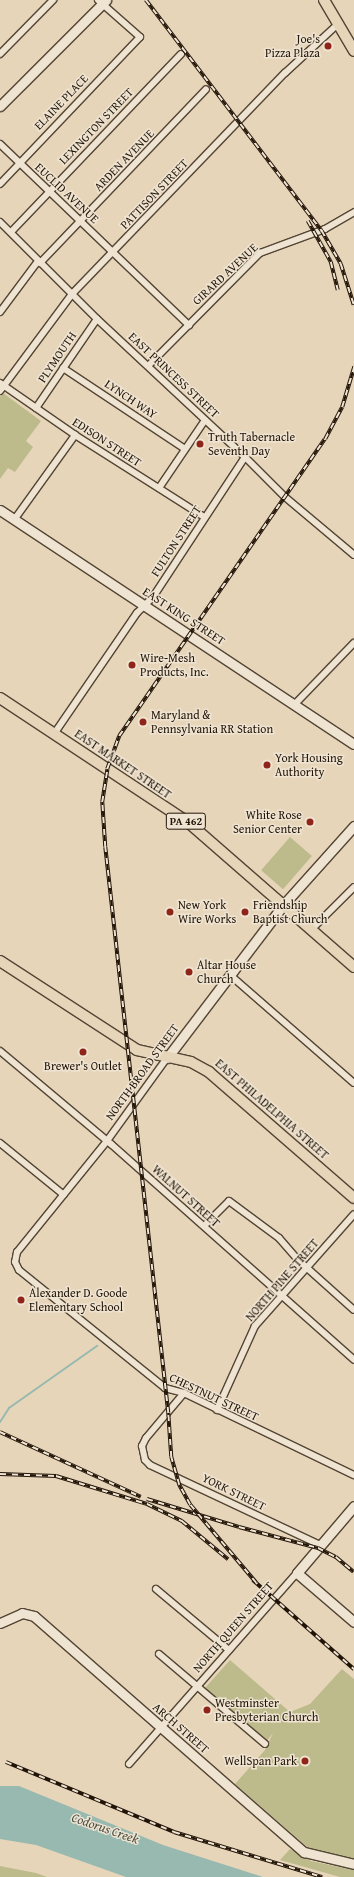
<!DOCTYPE html>
<style>
body{margin:0}
#map{position:relative;width:354px;height:1877px;overflow:hidden;background:#e7d5ba;font-family:"Gentium Book Plus",serif}
div>[style]{position:absolute}
[style*='--x']{left:calc(var(--x)*1px);top:calc(var(--y)*1px);width:calc(var(--w)*1px);rotate:calc(var(--a)*1deg)}
.green>*{inset:0;background:#bdbb8b;transform-origin:0 0}
.water>*{inset:0;background:#97b9af}
.stream>*{height:2px;margin:-1px;padding:0 1px;transform-origin:1px;border-radius:1px;background:#97b9af}
.roads{filter:drop-shadow(1px 0 #534534) drop-shadow(-1px 0 #534534) drop-shadow(0 1px #534534) drop-shadow(0 -1px #534534)}
.street>*{height:6px;margin:-3px;padding:0 3px;transform-origin:3px;border-radius:3px;background:#efe4d2}
.secondary>*{height:9px;margin:-4.5px;padding:0 4.5px;transform-origin:4.5px;border-radius:4.5px;background:#efe4d2}
.primary>*{height:10px;margin:-5px;padding:0 5px;transform-origin:5px;border-radius:5px;background:#e7d5ba}
.rail>*{height:3.5px;margin-top:-1.75px;transform-origin:0;background:repeating-linear-gradient(90deg,#efe4d2 0 6px,#221508 0 12px);box-sizing:border-box;border-block:1px solid #221508}
.dots>*{width:11px;height:11px;translate:-50% -50%;box-sizing:border-box;border:2px solid #efe4d2;border-radius:50%}
span{translate:-50% -50%;white-space:nowrap;text-align:center;line-height:1.15;-webkit-text-stroke:3px #efe4d2;paint-order:stroke}
.shield-label span{padding:1px 3px;background:#efe4d2;border:1px solid;border-radius:3px;-webkit-text-stroke-width:0}
.shield-label{font-size:11px;color:#221508;font-weight:700}
.poi-label{font-size:12px;color:#221508}
.right{translate:-100% -50%;text-align:right}
.left{translate:0 -50%;text-align:left}
.street-label{font-size:12px;color:#221508}
.water-label{font-size:13px;color:#4b4e42;font-style:italic}
</style>
<div id="map">
<div class="green">
<i style="clip-path:polygon(3px 393px,41px 421px,26px 441px,33px 447px,15px 472px,8px 468px,0 479px,0 397px)"></i>
<i style="left:290px;top:837px;width:29px;height:44px;rotate:41deg"></i>
<i style="clip-path:polygon(230px 1660px,290px 1712px,310px 1704px,342px 1669px,354px 1679px,354px 1860px,312px 1851px,235px 1784px,265px 1750px,273px 1733px,267px 1741px,205px 1688px)"></i>
<i style="clip-path:polygon(290px 1849px,311px 1861px,354px 1870px,354px 1877px,340px 1877px,280px 1860px)"></i>
<i style="clip-path:polygon(0 1866px,36px 1873px,47px 1877px,0 1877px)"></i>
</div>
<div class="water">
<i style="clip-path:polygon(0 1786px,19px 1786px,163px 1845px,263px 1877px,126px 1877px,36px 1845px,0 1839px)"></i>
</div>
<div class="stream">
<i style="--x:0;--y:1422;--w:17;--a:-57"></i>
<i style="--x:9;--y:1408;--w:108;--a:-35.2"></i>
</div>
<div class="roads">
<div class="street">
<i style="--x:0;--y:54;--w:76;--a:-45.5"></i>
<i style="--x:0;--y:144;--w:262;--a:43.8"></i>
<i style="--x:0;--y:184;--w:203;--a:-46.4"></i>
<i style="--x:140;--y:37;--w:56;--a:-138.6"></i>
<i style="--x:0;--y:222;--w:137;--a:45"></i>
<i style="--x:97;--y:319;--w:202;--a:43"></i>
<i style="--x:245;--y:457;--w:57;--a:45"></i>
<i style="--x:285;--y:497;--w:90;--a:40"></i>
<i style="--x:11;--y:232;--w:246;--a:-46.3"></i>
<i style="--x:40;--y:263;--w:240;--a:-46.3"></i>
<i style="--x:0;--y:312;--w:64;--a:-53.3"></i>
<i style="--x:149;--y:365;--w:158;--a:-45.3"></i>
<i style="--x:260;--y:253;--w:69;--a:-20.3"></i>
<i style="--x:325;--y:229;--w:34;--a:-30"></i>
<i style="--x:63;--y:368;--w:146;--a:33.6"></i>
<i style="--x:0;--y:383;--w:91;--a:34.7"></i>
<i style="--x:75;--y:435;--w:153;--a:32.4"></i>
<i style="--x:0;--y:391;--w:121;--a:-53.4"></i>
<i style="--x:72;--y:294;--w:307;--a:-46.1"></i>
<i style="--x:285;--y:73;--w:72;--a:-42.8"></i>
<i style="--x:36;--y:408;--w:108;--a:-55.6"></i>
<i style="--x:159;--y:488;--w:82;--a:-55.9"></i>
<i style="--x:14;--y:520;--w:105;--a:-54.3"></i>
<i style="--x:295;--y:704;--w:85;--a:-46"></i>
<i style="--x:54;--y:734;--w:147;--a:-55.6"></i>
<i style="--x:137;--y:613;--w:23;--a:-45"></i>
<i style="--x:153;--y:597;--w:168;--a:-56.7"></i>
<i style="--x:312;--y:929;--w:59;--a:-45"></i>
<i style="--x:230;--y:975;--w:164;--a:41.1"></i>
<i style="--x:0;--y:1051;--w:145;--a:40"></i>
<i style="--x:111;--y:1144;--w:325;--a:41.6"></i>
<i style="--x:167;--y:1058;--w:102;--a:125.9"></i>
<i style="--x:107;--y:1141;--w:143;--a:129"></i>
<i style="--x:17;--y:1252;--w:10;--a:101"></i>
<i style="--x:15;--y:1262;--w:9;--a:63"></i>
<i style="--x:19;--y:1270;--w:188;--a:38.9"></i>
<i style="--x:165;--y:1388;--w:20;--a:15"></i>
<i style="--x:184;--y:1393;--w:189;--a:25.8"></i>
<i style="--x:0;--y:1143;--w:82;--a:39.1"></i>
<i style="--x:204;--y:1226;--w:35;--a:-45"></i>
<i style="--x:229;--y:1201;--w:62;--a:36.5"></i>
<i style="--x:279;--y:1238;--w:28;--a:49"></i>
<i style="--x:297;--y:1259;--w:76;--a:41.8"></i>
<i style="--x:184;--y:1393;--w:59;--a:130.2"></i>
<i style="--x:146;--y:1438;--w:9;--a:117"></i>
<i style="--x:142;--y:1446;--w:14;--a:78"></i>
<i style="--x:145;--y:1460;--w:7;--a:45"></i>
<i style="--x:150;--y:1465;--w:188;--a:25.2"></i>
<i style="--x:217;--y:1410;--w:92;--a:-65.7"></i>
<i style="--x:255;--y:1326;--w:149;--a:-48.5"></i>
<i style="--x:156;--y:1589;--w:95;--a:39.9"></i>
<i style="--x:159;--y:1654;--w:139;--a:40.3"></i>
<i style="--x:129;--y:1764;--w:254;--a:-48.7"></i>
</div>
<div class="secondary">
<i style="--x:0;--y:106;--w:150;--a:-45"></i>
<i style="--x:0;--y:510;--w:424;--a:33.5"></i>
<i style="--x:167;--y:1058;--w:193;--a:-52.8"></i>
<i style="--x:284;--y:904;--w:105;--a:-48.1"></i>
<i style="--x:354;--y:1506;--w:88;--a:130.4"></i>
<i style="--x:297;--y:1573;--w:75;--a:40.7"></i>
<i style="--x:0;--y:1623;--w:24;--a:-24"></i>
<i style="--x:22;--y:1613;--w:12;--a:14"></i>
<i style="--x:34;--y:1616;--w:359;--a:41.2"></i>
<i style="--x:304;--y:1852;--w:51;--a:13.5"></i>
</div>
<div class="primary">
<i style="--x:324;--y:0;--w:59;--a:59.5"></i>
<i style="--x:0;--y:698;--w:227;--a:33.5"></i>
<i style="--x:189;--y:823;--w:219;--a:41.1"></i>
<i style="--x:0;--y:961;--w:163;--a:33"></i>
<i style="--x:137;--y:1050;--w:55;--a:12.5"></i>
<i style="--x:191;--y:1062;--w:21;--a:29"></i>
<i style="--x:209;--y:1072;--w:192;--a:41"></i>
</div>
</div>
<div class="rail">
<i style="--x:146;--y:0;--w:290;--a:52.7"></i>
<i style="--x:322;--y:231;--w:38;--a:60"></i>
<i style="--x:341;--y:264;--w:43;--a:72.4"></i>
<i style="--x:308;--y:221;--w:47;--a:60.7"></i>
<i style="--x:331;--y:262;--w:29;--a:76"></i>
<i style="--x:0;--y:1432;--w:155;--a:24.7"></i>
<i style="--x:0;--y:1474;--w:56;--a:2"></i>
<i style="--x:56;--y:1476;--w:95;--a:17.1"></i>
<i style="--x:147;--y:1504;--w:39;--a:26"></i>
<i style="--x:182;--y:1521;--w:60;--a:39.6"></i>
<i style="--x:147;--y:1499;--w:96;--a:16.9"></i>
<i style="--x:239;--y:1527;--w:82;--a:14.9"></i>
<i style="--x:318;--y:1548;--w:20;--a:27"></i>
<i style="--x:336;--y:1557;--w:23;--a:40"></i>
<i style="--x:253;--y:1580;--w:135;--a:41.4"></i>
<i style="--x:256;--y:1583;--w:102;--a:-130.2"></i>
<i style="--x:190;--y:1505;--w:23;--a:-119"></i>
<i style="--x:179;--y:1485;--w:29;--a:-106"></i>
<i style="--x:171;--y:1457;--w:44;--a:-93.9"></i>
<i style="--x:168;--y:1413;--w:569;--a:-96.35"></i>
<i style="--x:105;--y:847;--w:45;--a:-93.8"></i>
<i style="--x:102;--y:802;--w:33;--a:-81"></i>
<i style="--x:107;--y:769;--w:35;--a:-70"></i>
<i style="--x:119;--y:736;--w:361;--a:-55.3"></i>
<i style="--x:325;--y:439;--w:36;--a:-62"></i>
<i style="--x:342;--y:407;--w:42;--a:-73.3"></i>
<i style="--x:6;--y:1762;--w:182;--a:22.6"></i>
<i style="--x:174;--y:1832;--w:155;--a:16.9"></i>
</div>
<div class="dots">
<i style="left:328px;top:46px;background:#8f2418"></i>
<i style="left:200px;top:444px;background:#8f2418"></i>
<i style="left:132px;top:665px;background:#8f2418"></i>
<i style="left:143px;top:722px;background:#8f2418"></i>
<i style="left:267px;top:765px;background:#8f2418"></i>
<i style="left:310px;top:822px;background:#8f2418"></i>
<i style="left:170px;top:912px;background:#8f2418"></i>
<i style="left:245px;top:912px;background:#8f2418"></i>
<i style="left:189px;top:972px;background:#8f2418"></i>
<i style="left:83px;top:1052px;background:#8f2418"></i>
<i style="left:21px;top:1300px;background:#8f2418"></i>
<i style="left:207px;top:1710px;background:#8f2418"></i>
<i style="left:305px;top:1761px;background:#8f2418"></i>
</div>
<div class="shield-label">
<span style="left:186px;top:821px">PA 462</span>
</div>
<div class="poi-label">
<span class="right" style="left:320px;top:46px">Joe's<br>Pizza Plaza</span>
<span class="left" style="left:208px;top:444px">Truth Tabernacle<br>Seventh Day</span>
<span class="left" style="left:140px;top:665px">Wire-Mesh<br>Products, Inc.</span>
<span class="left" style="left:151px;top:722px">Maryland &amp;<br>Pennsylvania RR Station</span>
<span class="left" style="left:275px;top:765px">York Housing<br>Authority</span>
<span class="right" style="left:302px;top:822px">White Rose<br>Senior Center</span>
<span class="left" style="left:178px;top:912px">New York<br>Wire Works</span>
<span class="left" style="left:253px;top:912px">Friendship<br>Baptist Church</span>
<span class="left" style="left:197px;top:972px">Altar House<br>Church</span>
<span style="left:83px;top:1066px">Brewer's Outlet</span>
<span class="left" style="left:29px;top:1300px">Alexander D. Goode<br>Elementary School</span>
<span class="left" style="left:215px;top:1710px">Westminster<br>Presbyterian Church</span>
<span class="right" style="left:297px;top:1761px">WellSpan Park</span>
</div>
<div class="street-label">
<span style="left:61px;top:102px;rotate:-46deg">ELAINE PLACE</span>
<span style="left:96px;top:126px;rotate:-46deg">LEXINGTON STREET</span>
<span style="left:124px;top:160px;rotate:-46deg">ARDEN AVENUE</span>
<span style="left:67px;top:193px;rotate:43deg">EUCLID AVENUE</span>
<span style="left:154px;top:194px;rotate:-46deg">PATTISON STREET</span>
<span style="left:225px;top:274px;rotate:-43deg">GIRARD AVENUE</span>
<span style="left:57px;top:357px;rotate:-56deg">PLYMOUTH</span>
<span style="left:174px;top:375px;rotate:43deg">EAST PRINCESS STREET</span>
<span style="left:131px;top:399px;rotate:34deg">LYNCH WAY</span>
<span style="left:107px;top:442px;rotate:33deg">EDISON STREET</span>
<span style="left:176px;top:541px;rotate:-57deg">FULTON STREET</span>
<span style="left:184px;top:616px;rotate:33deg">EAST KING STREET</span>
<span style="left:123px;top:764px;rotate:34deg">EAST MARKET STREET</span>
<span style="left:142px;top:1072px;rotate:-54deg">NORTH BROAD STREET</span>
<span style="left:272px;top:1109px;rotate:41deg">EAST PHILADELPHIA STREET</span>
<span style="left:186px;top:1196px;rotate:42deg">WALNUT STREET</span>
<span style="left:282px;top:1280px;rotate:-49deg">NORTH PINE STREET</span>
<span style="left:214px;top:1397px;rotate:25deg">CHESTNUT STREET</span>
<span style="left:234px;top:1492px;rotate:26deg">YORK STREET</span>
<span style="left:233px;top:1627px;rotate:-49deg">NORTH QUEEN STREET</span>
<span style="left:181px;top:1728px;rotate:41deg">ARCH STREET</span>
</div>
<div class="water-label">
<span style="left:105px;top:1829px;rotate:19deg">Codorus Creek</span>
</div>
</div>
